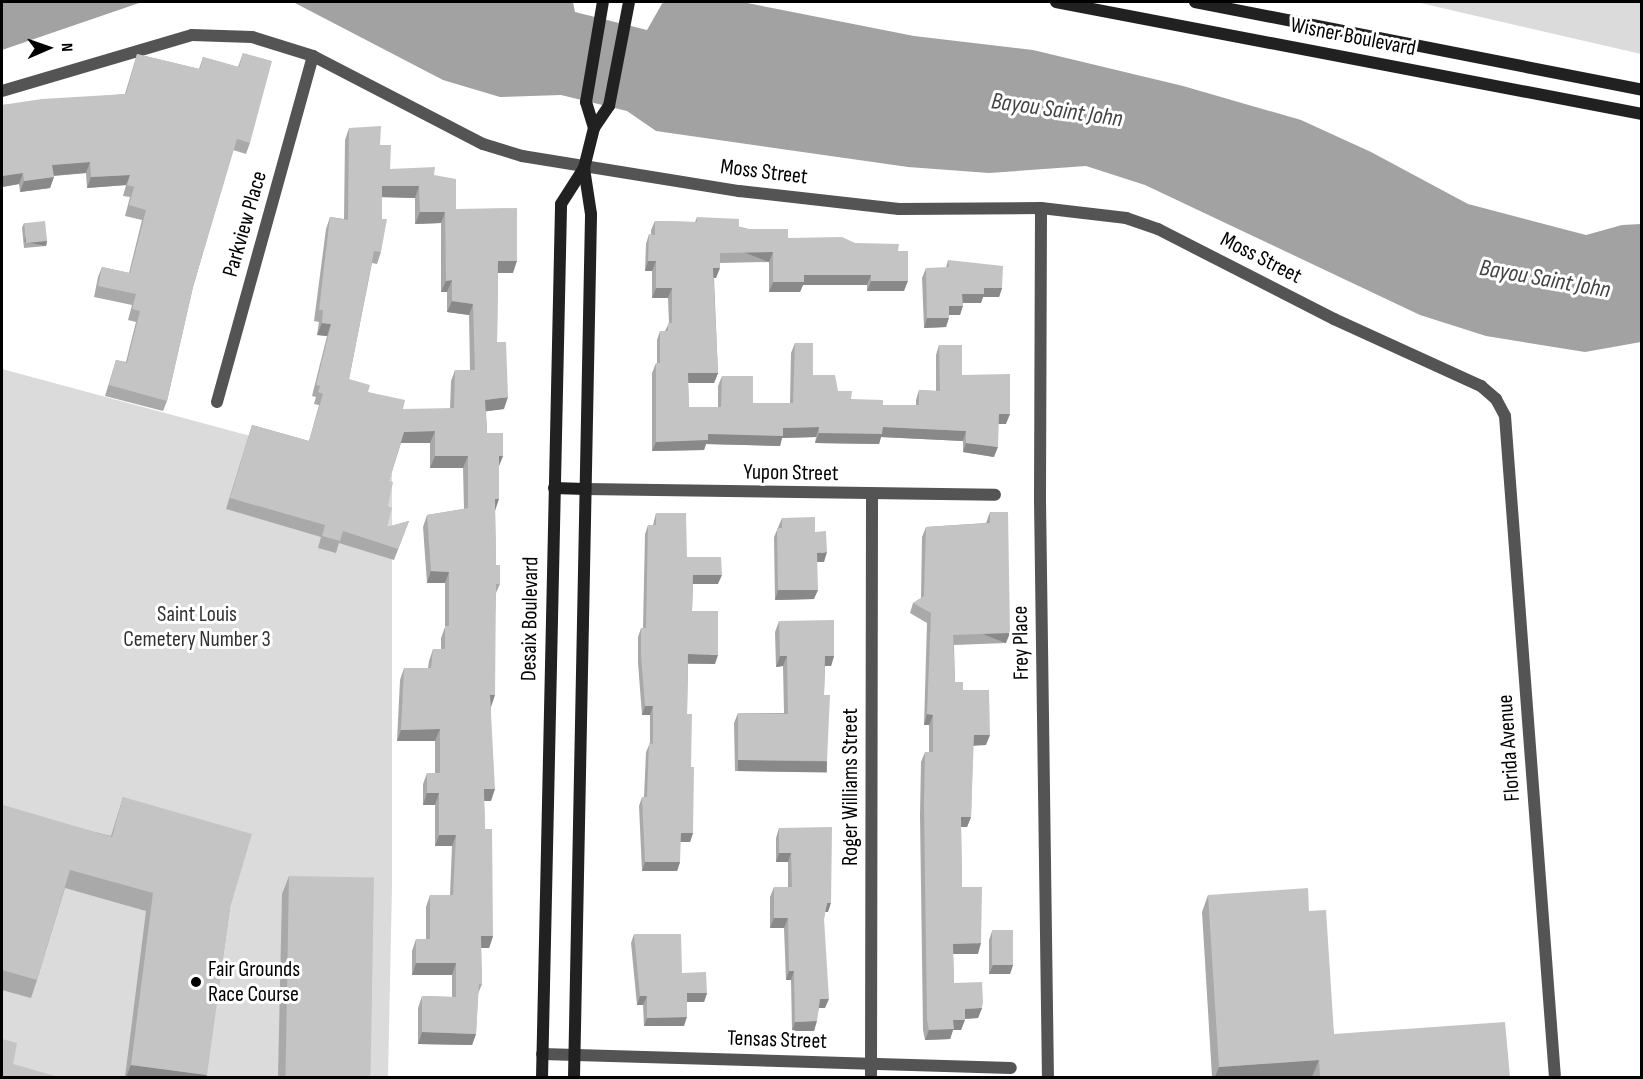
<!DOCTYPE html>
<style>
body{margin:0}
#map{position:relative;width:1643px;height:1079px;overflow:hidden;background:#fff;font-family:"Sofia Sans Condensed",sans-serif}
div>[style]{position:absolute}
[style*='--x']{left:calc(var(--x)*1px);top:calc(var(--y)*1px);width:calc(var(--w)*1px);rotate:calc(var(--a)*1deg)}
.green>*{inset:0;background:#dbdbdb}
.water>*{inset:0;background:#a2a2a2}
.street>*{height:12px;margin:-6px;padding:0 6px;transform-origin:6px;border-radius:6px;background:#545454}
.secondary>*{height:12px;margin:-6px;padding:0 6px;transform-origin:6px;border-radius:6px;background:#212121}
.wall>*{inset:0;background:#a9a9a9}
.shaded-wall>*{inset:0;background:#898989;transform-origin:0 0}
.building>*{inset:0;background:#c4c4c4;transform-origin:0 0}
.dots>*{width:16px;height:16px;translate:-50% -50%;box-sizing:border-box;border:3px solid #fff;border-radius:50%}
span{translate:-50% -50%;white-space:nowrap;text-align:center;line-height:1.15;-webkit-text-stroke:6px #fff;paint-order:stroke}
.street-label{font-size:22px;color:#000}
.park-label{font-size:22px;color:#323232}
.poi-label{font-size:22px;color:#000}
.left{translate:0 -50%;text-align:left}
.water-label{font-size:24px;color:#434343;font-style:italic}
.frame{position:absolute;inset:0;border:3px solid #000;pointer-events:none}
.north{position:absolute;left:18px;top:18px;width:60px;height:60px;-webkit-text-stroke:4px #fff;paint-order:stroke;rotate:88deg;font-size:16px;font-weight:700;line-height:24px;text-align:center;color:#000}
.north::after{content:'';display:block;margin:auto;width:21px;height:27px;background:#000;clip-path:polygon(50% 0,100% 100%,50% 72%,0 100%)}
</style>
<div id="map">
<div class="green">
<i style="clip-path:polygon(1416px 2px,1641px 2px,1641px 54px)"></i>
<i style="clip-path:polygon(2px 369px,392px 474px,392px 887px,388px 1077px,2px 1077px)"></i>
</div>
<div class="water">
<i style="clip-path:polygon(2px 2px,142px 2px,2px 50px)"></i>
<i style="clip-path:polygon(293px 2px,573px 2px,575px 12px,647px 30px,663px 2px,742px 2px,914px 36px,1033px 50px,1183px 86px,1301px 120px,1371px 152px,1468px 204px,1586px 235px,1622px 225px,1641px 224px,1641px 342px,1585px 352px,1486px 336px,1420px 315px,1145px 185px,1086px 166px,989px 173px,908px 167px,656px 131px,627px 111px,561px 95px,500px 97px,443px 80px)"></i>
</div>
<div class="street">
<i style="--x:2;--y:91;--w:198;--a:-16.4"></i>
<i style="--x:192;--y:35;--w:60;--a:1.9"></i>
<i style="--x:252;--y:37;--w:64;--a:17.3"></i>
<i style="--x:313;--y:56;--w:191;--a:27.4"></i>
<i style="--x:483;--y:144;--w:41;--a:17.1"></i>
<i style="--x:522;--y:156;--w:220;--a:9.2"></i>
<i style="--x:739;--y:191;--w:161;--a:6.4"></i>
<i style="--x:899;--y:209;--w:142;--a:-0.4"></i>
<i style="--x:1041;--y:208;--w:86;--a:6.7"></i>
<i style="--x:1126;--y:218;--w:34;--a:19"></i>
<i style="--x:1158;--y:229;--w:198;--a:27.1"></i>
<i style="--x:1334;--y:319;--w:162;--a:24.5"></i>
<i style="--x:1481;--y:386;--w:20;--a:41"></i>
<i style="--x:1496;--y:399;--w:19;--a:62"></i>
<i style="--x:1505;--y:416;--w:664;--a:85.68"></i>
<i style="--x:1041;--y:208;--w:292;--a:90.2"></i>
<i style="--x:1040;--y:500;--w:578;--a:89.21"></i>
<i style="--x:217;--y:402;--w:359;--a:-74.5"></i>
<i style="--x:585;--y:489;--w:410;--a:0.8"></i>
<i style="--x:542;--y:1054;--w:469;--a:1.7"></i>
<i style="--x:871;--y:1078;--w:582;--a:-89.9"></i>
</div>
<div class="secondary">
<i style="--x:1056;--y:2;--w:597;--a:10.82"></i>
<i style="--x:1195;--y:2;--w:456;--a:11.1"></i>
<i style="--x:594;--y:128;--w:27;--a:-107"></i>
<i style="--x:586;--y:102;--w:101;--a:-80.4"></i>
<i style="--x:554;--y:488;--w:31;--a:2"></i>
<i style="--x:542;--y:1078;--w:874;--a:-88.75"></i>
<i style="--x:561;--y:204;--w:43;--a:-57.4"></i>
<i style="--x:584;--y:168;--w:41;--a:-76"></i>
<i style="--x:594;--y:128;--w:27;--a:-56"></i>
<i style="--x:609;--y:106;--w:106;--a:-79.1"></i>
<i style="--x:574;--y:1078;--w:864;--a:-88.87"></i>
<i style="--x:591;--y:214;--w:47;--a:-98.7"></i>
</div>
<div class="wall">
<i style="clip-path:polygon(243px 53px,250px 143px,246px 154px,233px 150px,193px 287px,167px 401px,163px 411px,105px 396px,116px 360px,126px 362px,136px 322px,128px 320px,132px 305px,94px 297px,98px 277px,102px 267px,129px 273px,142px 220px,125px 216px,130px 197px,123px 196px,126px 185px,87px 188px,86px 173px,54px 176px,50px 188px,20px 192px,19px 184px,2px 187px,2px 105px,125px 94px,137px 54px,199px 69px,203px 57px,238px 67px)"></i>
<i style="clip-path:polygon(evenodd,349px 128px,380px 145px,390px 169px,434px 175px,456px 209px,513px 273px,498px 273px,497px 342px,504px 409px,486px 411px,487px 433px,503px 456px,499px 466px,495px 511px,496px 565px,500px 584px,496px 593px,491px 707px,491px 801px,484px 801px,485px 829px,493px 936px,489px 948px,481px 948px,482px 984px,478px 994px,476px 1034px,472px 1045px,418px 1044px,418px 1008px,422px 996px,452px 997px,452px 975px,412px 975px,412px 951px,416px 939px,426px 939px,426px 907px,430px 895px,450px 895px,452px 846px,435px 846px,435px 805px,423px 805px,423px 784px,427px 773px,435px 773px,435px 741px,397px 741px,400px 680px,404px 668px,428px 668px,429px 661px,433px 649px,441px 649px,441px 638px,445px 627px,445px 583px,427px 583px,423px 527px,427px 515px,464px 509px,463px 468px,430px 468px,430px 443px,401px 443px,389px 481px,387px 527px,409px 521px,394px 560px,339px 543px,336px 553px,318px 548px,321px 537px,226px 509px,252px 425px,309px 441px,319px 405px,314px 404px,316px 397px,312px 396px,327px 336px,317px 335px,319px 322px,314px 321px,326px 229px,330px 217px,344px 219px,345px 140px,349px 128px,382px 197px,415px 198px,415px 224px,441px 223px,441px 292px,447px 292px,447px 312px,469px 315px,470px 370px,455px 370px,451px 381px,450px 409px,403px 409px,368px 392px,349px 379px,372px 263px,377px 264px,381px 252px,382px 197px)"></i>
<i style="clip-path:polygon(697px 217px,788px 238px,855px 243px,898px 251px,904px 291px,867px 291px,867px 285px,803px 285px,800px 292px,769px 292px,769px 262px,720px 263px,716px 278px,714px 278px,718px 373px,714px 383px,688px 383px,689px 407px,718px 407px,718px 386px,722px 376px,753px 403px,790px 403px,791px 353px,795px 343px,813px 375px,851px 399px,883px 405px,916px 405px,916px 400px,919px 390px,936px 391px,936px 355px,939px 345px,962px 375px,1006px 424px,998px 424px,994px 457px,963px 452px,963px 441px,881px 437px,879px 444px,815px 443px,816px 437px,782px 438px,780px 446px,706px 444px,704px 450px,652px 451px,652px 373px,656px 363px,657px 363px,657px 340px,660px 331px,665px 331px,669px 323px,668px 298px,652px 298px,652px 271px,645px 271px,646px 244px,649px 234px,651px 235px,651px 230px,655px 221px,695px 222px)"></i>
<i style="clip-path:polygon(24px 223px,47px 241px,46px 246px,24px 248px,22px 228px)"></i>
<i style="clip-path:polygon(948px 260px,1002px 288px,999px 297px,983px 297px,981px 303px,963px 303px,960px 315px,949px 315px,946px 327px,924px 328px,922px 278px,926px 268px,946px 268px)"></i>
<i style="clip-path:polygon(990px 512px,1006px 643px,954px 645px,955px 682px,963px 690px,986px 745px,973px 745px,971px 817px,967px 827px,961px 827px,962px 887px,978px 954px,953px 954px,954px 983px,982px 1008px,978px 1018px,965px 1019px,961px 1030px,953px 1030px,950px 1039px,925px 1040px,923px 1030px,920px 815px,921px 762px,925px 752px,929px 752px,929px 725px,924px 725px,927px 623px,910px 613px,913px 603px,921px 598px,922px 537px,926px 527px,986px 523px)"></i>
<i style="clip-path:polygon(656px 513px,687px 557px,718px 584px,693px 584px,692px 611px,715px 664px,688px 664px,687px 714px,691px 767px,693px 833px,690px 842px,680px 842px,680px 862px,677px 871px,642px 871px,639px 806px,642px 797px,644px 797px,646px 752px,650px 743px,650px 715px,642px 715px,638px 663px,638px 637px,641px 628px,643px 628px,645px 534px,648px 525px,653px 525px)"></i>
<i style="clip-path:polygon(782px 518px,815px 532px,824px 562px,817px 562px,814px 599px,775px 600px,774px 537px)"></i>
<i style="clip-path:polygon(779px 621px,834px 656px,831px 666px,825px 666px,824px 695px,827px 761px,823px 772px,735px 771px,734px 723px,738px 713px,784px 713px,783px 666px,776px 667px,775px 632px)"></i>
<i style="clip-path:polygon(123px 797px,230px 908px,206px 1077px,125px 1077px,146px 911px,65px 888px,37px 980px,31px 998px,2px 990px,2px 809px,111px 836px)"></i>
<i style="clip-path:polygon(779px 828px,828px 912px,825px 912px,824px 919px,825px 1008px,819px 1008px,814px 1031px,792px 1031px,791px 980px,786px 980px,784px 928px,770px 928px,770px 897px,774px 887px,788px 887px,788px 862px,776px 862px,776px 838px)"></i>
<i style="clip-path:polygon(289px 876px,370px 1077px,278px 1077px,282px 894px)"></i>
<i style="clip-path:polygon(1208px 895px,1309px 911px,1334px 1034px,1510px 1077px,1212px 1077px,1202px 912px)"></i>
<i style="clip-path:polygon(992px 931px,1013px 965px,1010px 974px,989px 974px,989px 940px)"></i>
<i style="clip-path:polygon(634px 934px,707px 993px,704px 1002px,687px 1002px,684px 1026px,644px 1026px,643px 1005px,637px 1005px,631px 943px)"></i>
</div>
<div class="shaded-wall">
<i style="clip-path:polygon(90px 162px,86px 173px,48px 176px,52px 165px)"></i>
<i style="clip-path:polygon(23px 173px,19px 184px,2px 187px,2px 176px)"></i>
<i style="clip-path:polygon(130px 175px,126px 185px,87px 188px,91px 177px)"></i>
<i style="clip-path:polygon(54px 177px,50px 188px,20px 192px,24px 181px)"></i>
<i style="clip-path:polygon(382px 186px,419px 186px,415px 198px,378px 197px)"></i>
<i style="clip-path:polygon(420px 212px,445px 212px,441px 223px,415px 224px)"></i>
<i style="left:47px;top:241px;width:5px;height:22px;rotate:101deg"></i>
<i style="left:773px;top:252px;width:11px;height:53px;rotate:112deg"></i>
<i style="clip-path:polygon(498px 261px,517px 261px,513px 273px,493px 273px)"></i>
<i style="clip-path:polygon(648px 261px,656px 261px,652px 271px,645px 271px)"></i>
<i style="clip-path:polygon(713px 268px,720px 268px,716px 278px,710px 278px)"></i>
<i style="clip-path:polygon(804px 275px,871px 275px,867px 285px,803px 285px,800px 292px,769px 292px,773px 282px)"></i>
<i style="clip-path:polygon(452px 280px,447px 292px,441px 292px,446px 281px)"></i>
<i style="clip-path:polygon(871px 281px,908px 281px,904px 291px,867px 291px)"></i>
<i style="clip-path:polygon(656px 288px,672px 288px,668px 298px,652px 298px)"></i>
<i style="clip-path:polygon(984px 288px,1002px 288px,999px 297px,983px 297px,981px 303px,959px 303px,962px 294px)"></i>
<i style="clip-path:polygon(452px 301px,473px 304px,469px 315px,447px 312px)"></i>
<i style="clip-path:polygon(949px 306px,963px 306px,960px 315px,945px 315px)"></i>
<i style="clip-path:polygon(927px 318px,949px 318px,946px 327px,924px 328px)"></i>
<i style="clip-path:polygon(322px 323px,331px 324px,327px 336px,317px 335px)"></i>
<i style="clip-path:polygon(688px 373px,718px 373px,714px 383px,684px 383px)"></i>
<i style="clip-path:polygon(508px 397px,504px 409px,481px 412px,485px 400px)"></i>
<i style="clip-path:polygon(999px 414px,1010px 414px,1006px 424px,995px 424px)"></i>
<i style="clip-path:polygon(819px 427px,816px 437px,782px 438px,780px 446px,706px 444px,704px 450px,652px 451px,656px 442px,708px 434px,783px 428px)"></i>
<i style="clip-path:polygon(883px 427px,966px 431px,963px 441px,881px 437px,879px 444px,815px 443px,819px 433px)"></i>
<i style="clip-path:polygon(435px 431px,430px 443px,400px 443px,404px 432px)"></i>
<i style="clip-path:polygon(966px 443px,998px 447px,994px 457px,963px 452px)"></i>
<i style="clip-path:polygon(435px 456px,468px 456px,463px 468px,430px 468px)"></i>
<i style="clip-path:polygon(499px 456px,503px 456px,498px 468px)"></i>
<i style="clip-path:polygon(495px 499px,499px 499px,495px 511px)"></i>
<i style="clip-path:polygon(827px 552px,824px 562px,813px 562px,817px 553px)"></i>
<i style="clip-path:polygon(431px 571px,449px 572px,445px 583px,427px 583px)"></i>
<i style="clip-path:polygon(693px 575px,722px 575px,718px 584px,690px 584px)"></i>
<i style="clip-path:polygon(778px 590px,818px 590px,814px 599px,775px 600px)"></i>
<i style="left:1010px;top:633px;width:11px;height:57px;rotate:112deg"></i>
<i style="clip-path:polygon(688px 654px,718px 655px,715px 664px,685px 663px)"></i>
<i style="clip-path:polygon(780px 656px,787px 656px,783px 666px,776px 667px)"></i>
<i style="clip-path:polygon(825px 656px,834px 656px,831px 666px,821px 666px)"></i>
<i style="clip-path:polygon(490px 695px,495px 695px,491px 707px)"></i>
<i style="clip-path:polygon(645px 706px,653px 706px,650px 715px,642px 715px)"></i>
<i style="clip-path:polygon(927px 714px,933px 715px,929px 725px,924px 725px)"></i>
<i style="clip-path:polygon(440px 729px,435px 741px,397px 741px,401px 730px)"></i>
<i style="clip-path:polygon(974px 735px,990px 735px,986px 745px,970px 746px)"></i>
<i style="left:738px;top:760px;width:89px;height:11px;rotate:1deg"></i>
<i style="clip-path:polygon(484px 789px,495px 789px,491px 801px,480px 801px)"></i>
<i style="clip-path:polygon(427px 793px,439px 793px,435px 805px,423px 805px)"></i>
<i style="clip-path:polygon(961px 817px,971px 817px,967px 827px,958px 827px)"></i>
<i style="clip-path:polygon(681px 833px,693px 833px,690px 842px,677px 842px)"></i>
<i style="clip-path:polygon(439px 835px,456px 835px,452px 846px,435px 846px)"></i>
<i style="clip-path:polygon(779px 853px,791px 853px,788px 862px,776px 862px)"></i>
<i style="clip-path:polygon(645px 862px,680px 862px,677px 871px,642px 871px)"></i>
<i style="clip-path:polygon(827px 903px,831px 903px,828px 912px,824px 912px)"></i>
<i style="clip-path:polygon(774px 918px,788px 918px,784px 928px,770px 928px)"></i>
<i style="clip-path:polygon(481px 936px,493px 936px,489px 948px,477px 948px)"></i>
<i style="clip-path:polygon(981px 943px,978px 954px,949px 954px,953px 944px)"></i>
<i style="clip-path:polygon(416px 963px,456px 963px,452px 975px,412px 975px)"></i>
<i style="clip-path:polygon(993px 965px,1013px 965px,1010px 974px,989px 974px)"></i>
<i style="clip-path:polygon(789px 971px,794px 971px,791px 980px,786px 980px)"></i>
<i style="clip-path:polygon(687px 993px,707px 993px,704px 1002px,684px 1002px)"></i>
<i style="clip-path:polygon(640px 996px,647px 996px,643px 1005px,637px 1005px)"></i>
<i style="clip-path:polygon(820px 999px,829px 999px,825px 1008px,817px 1008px)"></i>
<i style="clip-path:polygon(982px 1008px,978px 1018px,961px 1019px,965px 1009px)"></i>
<i style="clip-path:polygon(687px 1017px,684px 1026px,644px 1026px,647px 1018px)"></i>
<i style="clip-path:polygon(953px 1020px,965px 1020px,961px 1030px,953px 1030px,950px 1039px,925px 1040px,929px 1030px)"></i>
<i style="clip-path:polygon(817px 1021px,814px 1031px,792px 1031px,795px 1022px)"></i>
<i style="clip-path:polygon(422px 1032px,476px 1034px,472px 1045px,418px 1044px)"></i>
<i style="clip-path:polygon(1319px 1060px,1312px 1077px,1215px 1077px,1219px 1067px)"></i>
<i style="clip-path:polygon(131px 1065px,207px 1075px,206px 1077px,126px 1077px)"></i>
</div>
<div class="building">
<i style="clip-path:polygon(243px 53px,272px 61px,250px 143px,237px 139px,193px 287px,167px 401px,109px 385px,116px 360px,127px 363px,140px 311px,132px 309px,136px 294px,98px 286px,102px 267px,130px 273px,146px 210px,129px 205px,134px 187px,127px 185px,130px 175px,91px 177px,90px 162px,52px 165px,54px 177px,24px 181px,23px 173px,2px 176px,2px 105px,42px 99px,126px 94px,137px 54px,200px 69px,203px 57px,239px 67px)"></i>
<i style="clip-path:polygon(evenodd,381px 126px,380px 145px,391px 145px,390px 169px,435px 167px,434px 175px,456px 179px,456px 209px,517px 208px,517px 261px,498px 261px,497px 342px,506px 342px,508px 397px,485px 400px,487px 433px,503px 433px,503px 456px,499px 456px,499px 499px,495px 499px,496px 565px,500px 565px,500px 584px,496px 584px,495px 695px,490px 695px,495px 789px,484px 789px,485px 829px,492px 829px,493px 936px,481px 936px,482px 984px,479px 984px,476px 1034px,422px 1032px,422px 996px,456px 997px,456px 963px,416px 963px,416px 939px,430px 939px,430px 895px,453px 895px,456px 835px,439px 835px,439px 793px,427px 793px,427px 773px,440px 773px,440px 729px,401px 730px,404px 668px,431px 668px,433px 649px,445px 649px,445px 626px,449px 626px,449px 572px,431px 571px,427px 515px,468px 508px,468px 456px,435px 456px,435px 431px,404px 432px,389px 481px,393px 482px,388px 506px,392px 508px,387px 527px,409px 521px,398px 549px,343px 531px,340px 541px,322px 536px,325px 525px,230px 498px,252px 425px,309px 441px,323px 394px,318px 392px,320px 386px,316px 385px,331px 324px,322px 323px,323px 310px,319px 310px,330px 217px,348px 220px,349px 128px,381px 126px,382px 186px,419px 186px,420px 212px,445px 212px,446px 281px,452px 280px,452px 301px,473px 304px,475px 370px,455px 370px,454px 408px,403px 409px,405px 400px,368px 392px,370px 385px,349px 379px,374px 251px,381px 252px,387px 219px,382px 219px,382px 186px)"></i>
<i style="clip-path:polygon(697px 217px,739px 219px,739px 227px,747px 229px,788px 229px,788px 238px,842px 237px,855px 243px,899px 244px,898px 251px,908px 251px,908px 281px,871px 281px,871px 275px,804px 275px,804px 282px,773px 282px,773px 252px,720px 253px,720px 268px,713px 268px,718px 373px,688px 373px,689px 407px,721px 407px,722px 376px,753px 376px,753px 403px,793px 403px,795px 343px,813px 343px,813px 375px,835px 375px,838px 391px,852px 391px,851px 399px,883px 400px,883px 405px,919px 405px,919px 390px,940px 391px,939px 345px,962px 345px,962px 375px,1010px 374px,1010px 414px,999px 414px,998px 447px,966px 443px,966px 431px,883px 427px,882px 434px,819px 433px,819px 427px,783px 428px,783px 436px,708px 434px,708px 440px,656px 442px,656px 363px,660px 363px,660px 331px,668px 331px,668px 323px,672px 323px,672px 288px,656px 288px,656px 261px,648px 261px,649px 234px,655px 235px,655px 221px,697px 222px)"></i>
<i style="left:45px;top:221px;width:20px;height:21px;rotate:84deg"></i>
<i style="clip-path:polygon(948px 260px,1003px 266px,1002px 288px,984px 288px,984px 294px,962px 294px,963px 306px,949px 306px,949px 318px,927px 318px,926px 268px,949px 267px)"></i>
<i style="clip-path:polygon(990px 512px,1008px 512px,1010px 633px,953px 635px,955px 682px,963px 682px,963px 690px,989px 690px,990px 735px,974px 735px,971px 817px,961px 817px,962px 887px,982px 887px,981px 943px,953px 944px,954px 983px,982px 982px,983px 1002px,982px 1008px,965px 1009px,965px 1020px,953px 1020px,954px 1029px,929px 1030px,927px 1020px,924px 805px,925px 752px,933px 752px,933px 715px,927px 714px,931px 613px,913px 603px,924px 596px,926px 527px,990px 523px)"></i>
<i style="clip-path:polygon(656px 513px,686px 513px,687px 557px,721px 557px,722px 575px,693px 575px,692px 611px,718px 611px,718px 655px,688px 654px,687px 714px,692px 714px,691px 767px,694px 767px,693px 833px,681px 833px,680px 862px,645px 862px,642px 797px,647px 797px,649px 743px,653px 744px,653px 706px,645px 706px,641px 654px,641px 628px,646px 628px,648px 525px,656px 525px)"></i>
<i style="clip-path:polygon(815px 517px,815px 532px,826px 531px,827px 552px,817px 553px,818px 590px,778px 590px,777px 528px,782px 528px,782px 518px)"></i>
<i style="clip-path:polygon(834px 620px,834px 656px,825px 656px,824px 695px,830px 695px,827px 761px,738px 760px,738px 713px,788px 714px,787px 656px,780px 656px,779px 621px)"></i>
<i style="clip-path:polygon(123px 797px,252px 834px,230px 908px,207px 1075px,131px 1065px,153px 893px,70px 870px,37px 980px,2px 970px,2px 810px,3px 805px,112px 837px)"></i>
<i style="clip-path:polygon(832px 827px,831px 903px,827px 903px,824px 919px,829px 999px,820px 999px,817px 1021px,795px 1022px,794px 971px,789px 971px,788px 918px,774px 918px,774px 887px,792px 887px,791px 853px,779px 853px,779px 828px)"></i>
<i style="left:289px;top:876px;width:85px;height:201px;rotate:1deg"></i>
<i style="clip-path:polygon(1308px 888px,1309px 911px,1326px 910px,1334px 1034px,1505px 1022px,1510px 1077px,1320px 1077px,1319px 1060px,1219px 1067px,1208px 895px)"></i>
<i style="left:1013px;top:930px;width:35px;height:21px;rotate:90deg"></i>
<i style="clip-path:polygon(634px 934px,681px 934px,682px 973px,706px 972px,707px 993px,687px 993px,687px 1017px,647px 1018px,647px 996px,640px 996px)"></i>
<i style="clip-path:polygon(2px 1039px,17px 1043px,13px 1064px,59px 1077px,2px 1077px)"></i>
</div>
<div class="dots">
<i style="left:196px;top:982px;background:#000"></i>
</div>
<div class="street-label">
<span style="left:1353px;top:37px;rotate:11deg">Wisner Boulevard</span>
<span style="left:764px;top:172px;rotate:7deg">Moss Street</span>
<span style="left:245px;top:224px;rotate:-74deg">Parkview Place</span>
<span style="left:1261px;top:258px;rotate:27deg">Moss Street</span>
<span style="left:791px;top:473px;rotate:1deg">Yupon Street</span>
<span style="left:530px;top:619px;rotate:-89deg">Desaix Boulevard</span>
<span style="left:1021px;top:643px;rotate:-91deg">Frey Place</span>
<span style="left:1509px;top:748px;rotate:-94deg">Florida Avenue</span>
<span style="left:851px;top:787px;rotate:-90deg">Roger Williams Street</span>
<span style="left:777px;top:1040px;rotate:2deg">Tensas Street</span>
</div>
<div class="park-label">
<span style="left:197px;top:627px">Saint Louis<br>Cemetery Number 3</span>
</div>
<div class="poi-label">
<span class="left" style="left:208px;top:982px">Fair Grounds<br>Race Course</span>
</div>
<div class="water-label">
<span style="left:1057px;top:110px;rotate:8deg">Bayou Saint John</span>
<span style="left:1545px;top:279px;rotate:10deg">Bayou Saint John</span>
</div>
<div class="frame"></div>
<div class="north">N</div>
</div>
